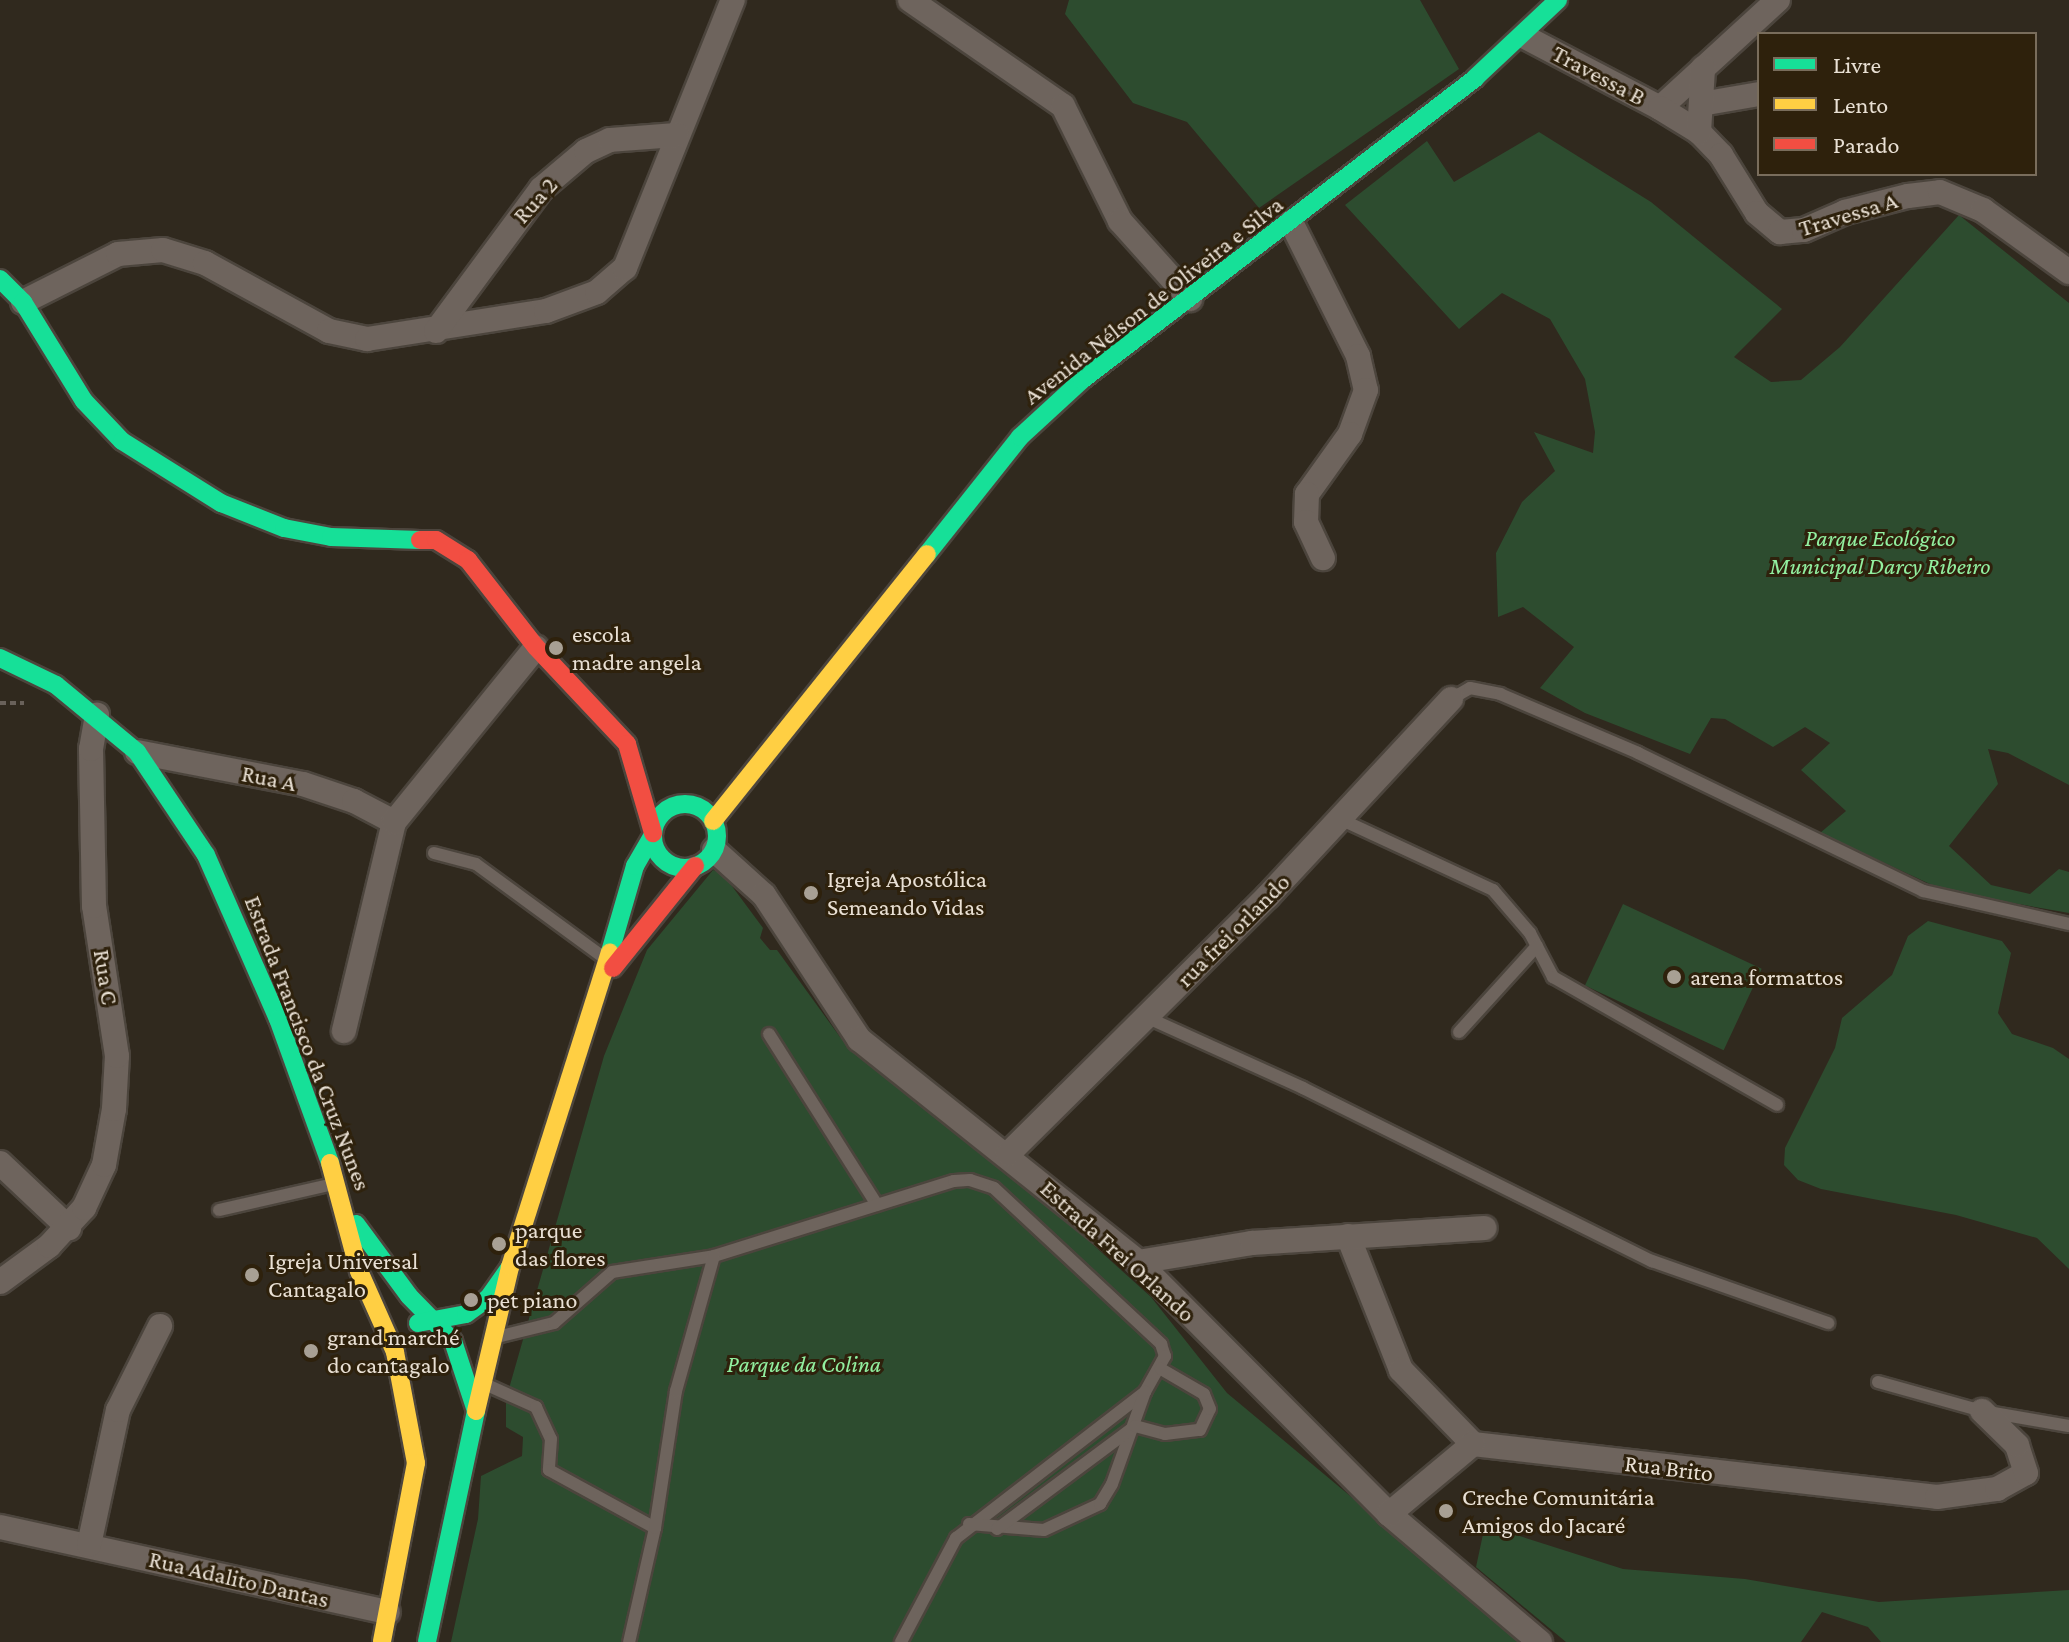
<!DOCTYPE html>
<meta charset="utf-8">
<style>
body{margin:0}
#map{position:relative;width:2069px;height:1642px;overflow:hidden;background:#30291e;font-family:"Crimson Pro",serif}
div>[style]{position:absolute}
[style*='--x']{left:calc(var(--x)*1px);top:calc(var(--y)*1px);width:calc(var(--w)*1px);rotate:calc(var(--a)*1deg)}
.green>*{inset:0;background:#2d4c2f;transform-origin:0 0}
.path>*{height:4px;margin-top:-2px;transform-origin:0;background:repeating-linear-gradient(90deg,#69615a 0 6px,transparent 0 10px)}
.roads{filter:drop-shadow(2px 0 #4c453d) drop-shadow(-2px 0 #4c453d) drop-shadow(0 2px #4c453d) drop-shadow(0 -2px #4c453d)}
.lane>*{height:12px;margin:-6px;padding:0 6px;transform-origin:6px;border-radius:6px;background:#6e645d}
.street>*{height:24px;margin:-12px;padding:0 12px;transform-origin:12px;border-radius:12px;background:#6e645d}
.fast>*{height:18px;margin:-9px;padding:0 9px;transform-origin:9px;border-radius:9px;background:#16e098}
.fast>.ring{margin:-9px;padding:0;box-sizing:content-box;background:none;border:18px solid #16e098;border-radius:50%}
.slow>*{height:18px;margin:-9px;padding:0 9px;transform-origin:9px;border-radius:9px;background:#ffcf43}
.jam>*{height:18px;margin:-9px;padding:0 9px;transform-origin:9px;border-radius:9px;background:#f24e42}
.dots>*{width:22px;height:22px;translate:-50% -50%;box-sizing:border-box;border:4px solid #2e210c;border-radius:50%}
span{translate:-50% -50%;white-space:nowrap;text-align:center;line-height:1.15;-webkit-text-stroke:6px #2e210c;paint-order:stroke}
.street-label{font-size:24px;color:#e9e0d4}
.park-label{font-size:24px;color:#92f0a0;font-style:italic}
.poi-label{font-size:24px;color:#e9e0d4}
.left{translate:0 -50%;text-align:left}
.legend{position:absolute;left:1757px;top:32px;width:280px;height:144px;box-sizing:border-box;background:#2e210c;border:2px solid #796d5c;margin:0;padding:10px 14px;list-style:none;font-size:24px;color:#e9e0d4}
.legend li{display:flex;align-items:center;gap:16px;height:40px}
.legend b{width:40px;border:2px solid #796d5c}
</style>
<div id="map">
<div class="green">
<i style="clip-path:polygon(1069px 0,1420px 0,1459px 69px,1259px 208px,1187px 122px,1133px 103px,1065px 14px)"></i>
<i style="clip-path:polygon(1539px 132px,1651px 202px,1782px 309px,1734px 357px,1771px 382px,1801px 380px,1840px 347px,1959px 215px,2069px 303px,2069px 785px,2008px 753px,1988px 749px,1998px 784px,1949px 846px,1991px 885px,2030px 894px,2059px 869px,2069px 872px,2069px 913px,1945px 891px,1820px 833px,1846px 811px,1801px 770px,1830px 743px,1805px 727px,1773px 747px,1725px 719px,1711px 718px,1690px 754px,1585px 713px,1540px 688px,1574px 647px,1523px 607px,1498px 617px,1496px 553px,1522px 502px,1555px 471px,1534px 432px,1593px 453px,1595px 432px,1585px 379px,1550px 319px,1502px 293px,1459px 329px,1345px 205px,1427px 141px,1454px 182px)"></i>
<i style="clip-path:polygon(713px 870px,723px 874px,763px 928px,760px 938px,770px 950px,777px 950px,840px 1037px,1060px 1215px,1151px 1297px,1227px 1393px,1525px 1642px,451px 1642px,478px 1519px,481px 1476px,522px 1456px,523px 1437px,506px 1427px,506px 1399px,604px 1056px,647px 950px)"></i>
<i style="left:1623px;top:904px;width:153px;height:90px;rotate:25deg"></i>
<i style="clip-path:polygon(1928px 921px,2002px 941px,2011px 953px,1998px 1013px,2012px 1034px,2053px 1048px,2069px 1059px,2069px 1269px,2037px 1238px,1956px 1215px,1821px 1189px,1798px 1180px,1784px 1165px,1785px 1148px,1835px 1048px,1842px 1018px,1892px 975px,1908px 936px)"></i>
<i style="clip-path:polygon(1485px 1525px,1623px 1569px,1745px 1579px,1879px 1602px,2069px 1590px,2069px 1642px,1881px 1642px,1868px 1627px,1822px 1612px,1801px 1642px,1566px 1642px,1476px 1567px)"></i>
</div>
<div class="path">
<i style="--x:0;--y:703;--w:24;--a:0"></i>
</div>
<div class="roads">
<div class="lane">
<i style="--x:1451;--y:699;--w:22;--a:-30"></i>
<i style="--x:1470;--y:688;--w:31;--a:11"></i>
<i style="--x:1500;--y:694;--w:150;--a:23.1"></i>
<i style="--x:1638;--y:753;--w:317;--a:25.8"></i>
<i style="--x:1923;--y:891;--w:150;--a:12.7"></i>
<i style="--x:1340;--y:819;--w:169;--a:24.9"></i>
<i style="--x:1493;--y:890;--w:57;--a:49.3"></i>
<i style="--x:1530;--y:933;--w:50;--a:62.4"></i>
<i style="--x:1553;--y:977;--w:258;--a:29.7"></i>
<i style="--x:434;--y:853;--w:43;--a:14.7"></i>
<i style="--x:476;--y:864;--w:161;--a:36.2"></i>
<i style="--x:1146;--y:1017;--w:172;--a:24.3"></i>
<i style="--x:1303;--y:1088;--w:390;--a:26.4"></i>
<i style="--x:1652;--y:1261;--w:187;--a:19.4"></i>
<i style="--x:1459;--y:1032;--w:116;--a:-47.8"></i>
<i style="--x:769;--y:1034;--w:202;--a:57.7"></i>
<i style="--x:219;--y:1210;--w:117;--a:-12.8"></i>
<i style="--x:497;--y:1337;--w:59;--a:-13.8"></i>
<i style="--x:554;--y:1323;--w:77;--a:-41.3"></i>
<i style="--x:612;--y:1272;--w:103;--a:-8.9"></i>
<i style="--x:714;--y:1256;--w:251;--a:-17.4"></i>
<i style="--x:954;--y:1181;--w:16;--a:-4"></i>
<i style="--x:970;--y:1180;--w:25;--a:18"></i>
<i style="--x:994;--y:1188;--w:229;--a:43"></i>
<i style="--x:1161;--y:1344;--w:13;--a:72"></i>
<i style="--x:1165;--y:1356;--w:41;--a:119.1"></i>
<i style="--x:1145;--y:1392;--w:239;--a:142.3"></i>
<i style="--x:956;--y:1538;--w:118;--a:117.9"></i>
<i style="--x:1878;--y:1382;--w:108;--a:15.6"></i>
<i style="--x:1982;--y:1411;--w:88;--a:9.8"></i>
<i style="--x:487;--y:1385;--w:54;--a:24.2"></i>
<i style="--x:536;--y:1407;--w:35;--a:65"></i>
<i style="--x:551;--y:1439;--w:31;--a:94"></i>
<i style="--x:549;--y:1470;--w:121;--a:28.7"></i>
<i style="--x:655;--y:1528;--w:117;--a:102.8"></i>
<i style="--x:969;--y:1524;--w:75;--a:4.6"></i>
<i style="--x:1044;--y:1530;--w:62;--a:-24.9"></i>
<i style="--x:1100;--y:1504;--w:23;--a:-59"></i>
<i style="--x:1112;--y:1484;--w:98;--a:-70.3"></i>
<i style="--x:655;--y:1528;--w:139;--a:-81.3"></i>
<i style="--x:676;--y:1391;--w:140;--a:-74.3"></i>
<i style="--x:997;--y:1529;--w:172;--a:-36.7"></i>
<i style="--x:1135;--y:1426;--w:31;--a:15"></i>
<i style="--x:1165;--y:1434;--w:35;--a:-7"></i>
<i style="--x:1200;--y:1430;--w:23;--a:-65"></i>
<i style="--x:1210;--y:1409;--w:16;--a:-112"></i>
<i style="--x:1204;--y:1394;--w:50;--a:-149.8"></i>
</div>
<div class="street">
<i style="--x:910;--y:0;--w:186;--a:34.7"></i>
<i style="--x:1063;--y:106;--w:128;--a:63.6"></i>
<i style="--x:1120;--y:221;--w:105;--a:48.1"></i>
<i style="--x:1525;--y:37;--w:153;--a:27.7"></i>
<i style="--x:1660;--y:108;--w:160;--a:-42.5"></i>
<i style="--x:1701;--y:104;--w:59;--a:-9.8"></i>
<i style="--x:1660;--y:108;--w:46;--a:31.6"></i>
<i style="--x:1699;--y:132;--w:32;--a:46"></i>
<i style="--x:1721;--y:155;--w:68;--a:58.2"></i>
<i style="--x:1757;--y:213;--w:30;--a:40"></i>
<i style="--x:1780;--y:232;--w:24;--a:-5"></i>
<i style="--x:1804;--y:230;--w:45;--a:-23.7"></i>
<i style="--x:1845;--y:212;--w:65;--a:-14.3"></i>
<i style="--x:1908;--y:196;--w:32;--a:-7"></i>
<i style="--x:1940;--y:192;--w:47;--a:22.7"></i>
<i style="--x:1983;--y:210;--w:106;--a:35.8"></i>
<i style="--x:1699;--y:132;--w:64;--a:-86.4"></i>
<i style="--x:1291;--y:222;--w:150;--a:63.4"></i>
<i style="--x:1358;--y:356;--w:35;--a:77"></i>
<i style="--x:1366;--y:390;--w:47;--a:110"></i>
<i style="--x:1350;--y:434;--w:74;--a:125.6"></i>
<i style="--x:1307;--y:494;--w:28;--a:92"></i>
<i style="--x:1306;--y:522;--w:40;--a:65"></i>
<i style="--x:23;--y:302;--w:106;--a:-26.8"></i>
<i style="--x:118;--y:254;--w:45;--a:-5.1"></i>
<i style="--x:163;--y:250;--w:44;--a:17.2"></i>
<i style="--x:205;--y:263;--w:141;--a:28.7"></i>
<i style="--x:329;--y:331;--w:39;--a:12"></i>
<i style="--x:367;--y:339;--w:181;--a:-8.9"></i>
<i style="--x:546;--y:311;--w:54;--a:-20.4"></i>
<i style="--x:597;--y:292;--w:37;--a:-41"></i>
<i style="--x:625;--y:268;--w:289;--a:-68.1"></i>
<i style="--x:436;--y:331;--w:177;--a:-53.5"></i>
<i style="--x:541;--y:189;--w:59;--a:-40.2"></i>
<i style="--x:586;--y:151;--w:26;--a:-25"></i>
<i style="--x:610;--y:140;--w:67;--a:-4.3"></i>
<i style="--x:137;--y:752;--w:169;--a:10.9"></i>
<i style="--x:303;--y:784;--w:54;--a:18.4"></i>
<i style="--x:354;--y:801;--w:45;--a:27.7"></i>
<i style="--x:394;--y:822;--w:215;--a:103.5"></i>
<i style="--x:394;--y:822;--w:225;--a:-50.9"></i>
<i style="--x:714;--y:850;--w:67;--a:42"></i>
<i style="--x:764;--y:895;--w:173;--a:56.6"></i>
<i style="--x:859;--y:1039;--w:357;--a:38.6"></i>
<i style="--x:1138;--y:1262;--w:356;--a:45.1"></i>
<i style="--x:1389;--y:1514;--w:198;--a:40.3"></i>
<i style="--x:1008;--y:1154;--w:366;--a:-44.8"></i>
<i style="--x:1268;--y:896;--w:269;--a:-47.1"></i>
<i style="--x:0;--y:1163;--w:95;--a:43.3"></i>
<i style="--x:1348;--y:1236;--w:144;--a:68.4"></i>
<i style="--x:1401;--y:1370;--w:103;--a:45.8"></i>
<i style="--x:1473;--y:1444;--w:467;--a:6.5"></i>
<i style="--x:1937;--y:1497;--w:61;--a:-7.6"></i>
<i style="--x:1997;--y:1489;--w:33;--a:-29"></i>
<i style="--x:2026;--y:1473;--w:29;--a:-108"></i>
<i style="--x:2017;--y:1445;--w:49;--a:-135.8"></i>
<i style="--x:1138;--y:1262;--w:116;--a:-9.5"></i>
<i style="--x:1252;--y:1243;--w:233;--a:-3.7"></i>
<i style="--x:0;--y:1282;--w:61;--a:-36.3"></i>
<i style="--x:49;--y:1246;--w:52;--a:-47.4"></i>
<i style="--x:84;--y:1208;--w:47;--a:-65.1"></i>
<i style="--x:104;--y:1165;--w:57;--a:-79.9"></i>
<i style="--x:114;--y:1109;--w:53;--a:-86.8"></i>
<i style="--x:117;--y:1056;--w:152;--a:-98.7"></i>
<i style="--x:94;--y:906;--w:157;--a:-91.1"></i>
<i style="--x:91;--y:749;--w:35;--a:-80"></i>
<i style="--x:1389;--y:1514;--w:109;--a:-39.8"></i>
<i style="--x:0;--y:1527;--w:397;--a:12.4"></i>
<i style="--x:89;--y:1545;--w:138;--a:-77.9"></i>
<i style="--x:118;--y:1410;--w:94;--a:-63.4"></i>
</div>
<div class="fast">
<i style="--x:0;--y:279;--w:33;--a:45"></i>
<i style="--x:23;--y:302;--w:116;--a:58.4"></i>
<i style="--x:84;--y:401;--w:55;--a:46.5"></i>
<i style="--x:122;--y:441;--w:117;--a:32.1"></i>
<i style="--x:221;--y:503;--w:68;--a:21.6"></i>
<i style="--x:284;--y:528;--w:48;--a:10.8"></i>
<i style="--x:331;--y:537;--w:89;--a:1.9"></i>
<i style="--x:927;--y:554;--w:149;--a:-51.5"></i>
<i style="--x:1020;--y:437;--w:84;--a:-42.6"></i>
<i style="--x:1082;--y:380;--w:496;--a:-37.5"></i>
<i style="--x:1475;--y:78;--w:114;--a:-43.2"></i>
<i style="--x:0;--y:658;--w:62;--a:25.7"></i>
<i style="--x:56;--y:685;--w:105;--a:39.6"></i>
<i style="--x:137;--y:752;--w:124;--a:56.2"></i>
<i style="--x:206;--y:855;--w:179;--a:66.3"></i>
<i style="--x:278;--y:1019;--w:153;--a:70.1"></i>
<i class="ring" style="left:653px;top:804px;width:46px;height:46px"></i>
<i style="--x:610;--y:952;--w:90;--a:-73.8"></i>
<i style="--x:635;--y:866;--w:34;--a:-60"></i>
<i style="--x:356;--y:1224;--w:89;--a:53.6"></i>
<i style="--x:409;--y:1296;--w:63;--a:45.6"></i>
<i style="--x:453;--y:1341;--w:74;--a:71.8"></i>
<i style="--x:476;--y:1411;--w:236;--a:102"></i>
<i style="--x:418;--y:1323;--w:49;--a:-10.6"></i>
<i style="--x:466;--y:1314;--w:29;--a:-36"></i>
<i style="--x:489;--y:1297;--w:35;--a:-55"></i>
</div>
<div class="slow">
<i style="--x:713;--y:821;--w:342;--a:-51.3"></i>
<i style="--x:330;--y:1163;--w:112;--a:75"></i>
<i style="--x:359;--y:1271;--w:89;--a:66"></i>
<i style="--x:395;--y:1352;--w:113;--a:79.3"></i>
<i style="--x:416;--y:1463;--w:182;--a:100.8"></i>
<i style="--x:476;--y:1411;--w:148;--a:-76.7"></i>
<i style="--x:510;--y:1267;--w:330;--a:-72.4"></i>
</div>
<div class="jam">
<i style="--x:420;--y:540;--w:16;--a:0"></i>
<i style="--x:436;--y:540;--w:38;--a:32"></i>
<i style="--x:468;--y:560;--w:110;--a:52"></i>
<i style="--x:536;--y:647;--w:133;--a:46.8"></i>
<i style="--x:627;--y:744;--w:93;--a:73.7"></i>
<i style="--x:613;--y:968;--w:131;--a:-51.2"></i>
</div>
</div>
<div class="dots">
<i style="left:556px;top:648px;background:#a8a094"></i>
<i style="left:811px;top:893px;background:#a8a094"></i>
<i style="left:1674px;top:977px;background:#a8a094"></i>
<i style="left:499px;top:1244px;background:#a8a094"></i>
<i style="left:252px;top:1275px;background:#a8a094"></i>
<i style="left:471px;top:1300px;background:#a8a094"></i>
<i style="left:311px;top:1351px;background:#a8a094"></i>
<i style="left:1446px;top:1511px;background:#a8a094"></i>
</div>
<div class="street-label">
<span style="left:1599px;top:75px;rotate:28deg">Travessa B</span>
<span style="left:535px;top:200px;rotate:-48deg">Rua 2</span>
<span style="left:1848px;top:214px;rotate:-17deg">Travessa A</span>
<span style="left:1153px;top:300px;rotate:-38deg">Avenida Nélson de Oliveira e Silva</span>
<span style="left:269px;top:778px;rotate:11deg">Rua A</span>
<span style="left:1233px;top:930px;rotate:-45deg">rua frei orlando</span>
<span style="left:106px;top:977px;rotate:81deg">Rua C</span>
<span style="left:308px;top:1043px;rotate:69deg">Estrada Francisco da Cruz Nunes</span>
<span style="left:1118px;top:1251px;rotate:42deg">Estrada Frei Orlando</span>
<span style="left:1669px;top:1468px;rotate:7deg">Rua Brito</span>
<span style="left:239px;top:1579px;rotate:13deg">Rua Adalito Dantas</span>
</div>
<div class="park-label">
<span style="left:1880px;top:552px">Parque Ecológico<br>Municipal Darcy Ribeiro</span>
<span style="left:804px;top:1364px">Parque da Colina</span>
</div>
<div class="poi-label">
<span class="left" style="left:572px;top:648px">escola<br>madre angela</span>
<span class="left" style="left:827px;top:893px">Igreja Apostólica<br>Semeando Vidas</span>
<span class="left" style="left:1690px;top:977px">arena formattos</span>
<span class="left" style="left:515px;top:1244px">parque<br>das flores</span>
<span class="left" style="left:268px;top:1275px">Igreja Universal<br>Cantagalo</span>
<span class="left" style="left:487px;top:1300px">pet piano</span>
<span class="left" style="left:327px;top:1351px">grand marché<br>do cantagalo</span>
<span class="left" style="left:1462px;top:1511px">Creche Comunitária<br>Amigos do Jacaré</span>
</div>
<ul class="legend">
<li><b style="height:10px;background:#16e098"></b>Livre</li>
<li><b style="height:10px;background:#ffcf43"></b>Lento</li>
<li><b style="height:10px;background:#f24e42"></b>Parado</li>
</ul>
</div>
